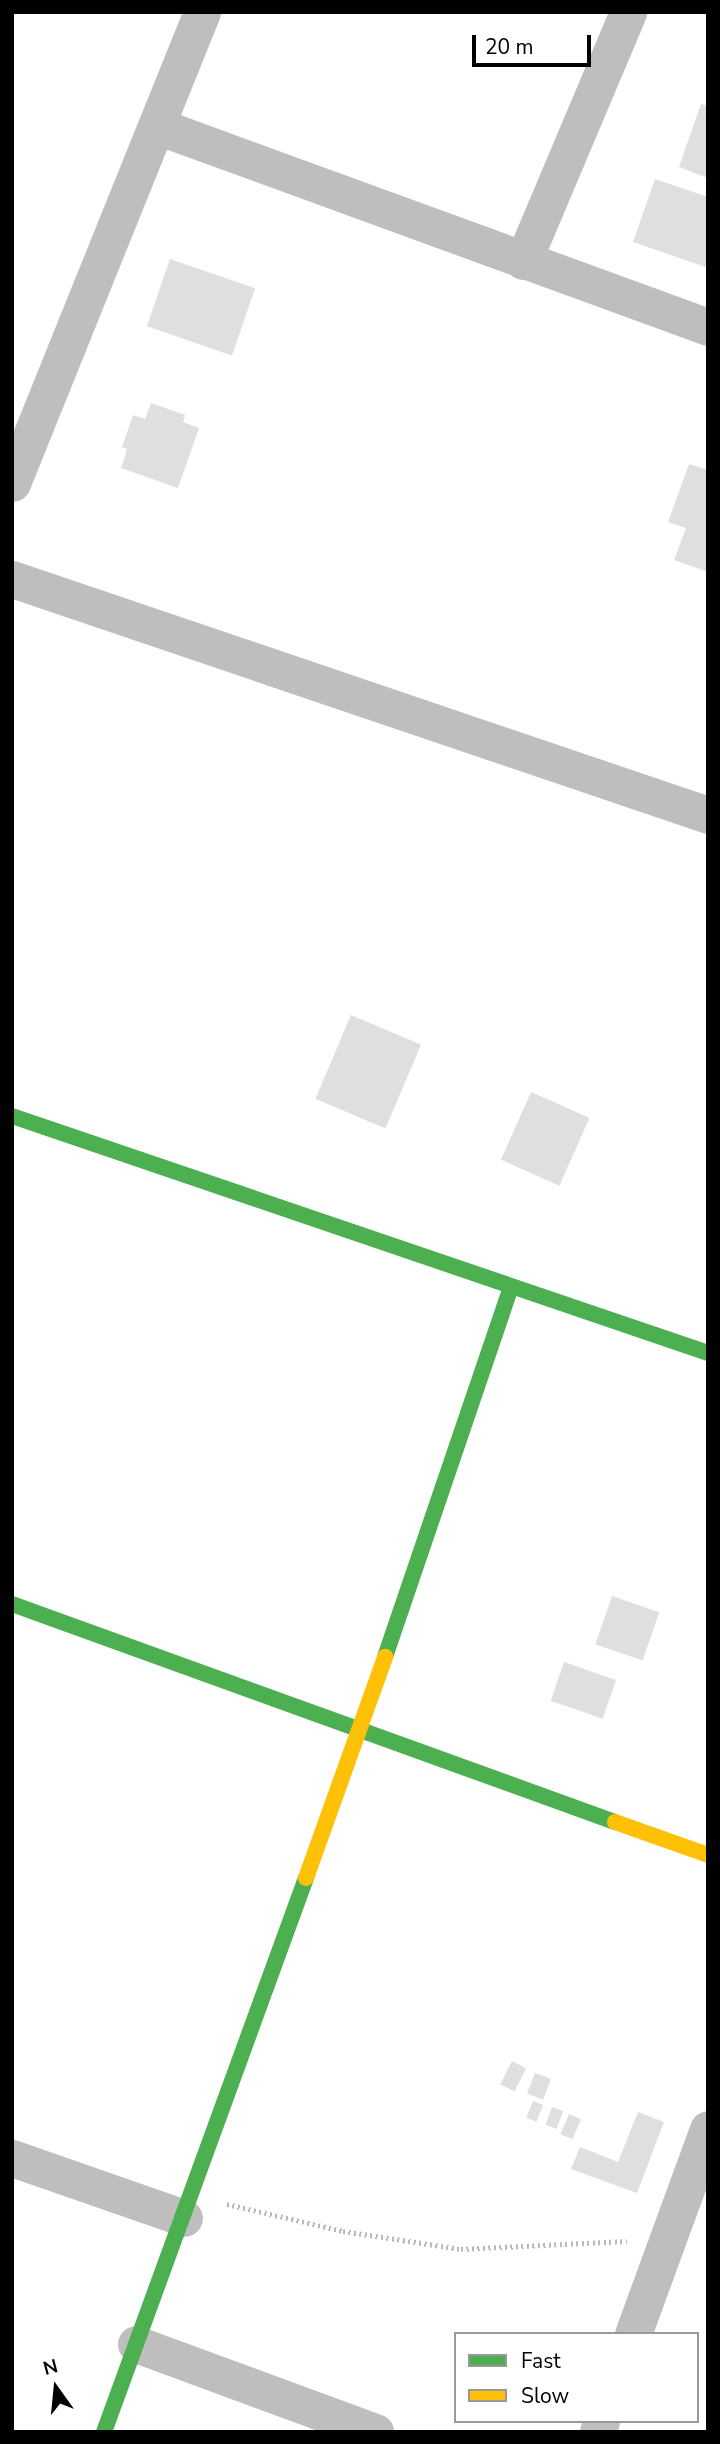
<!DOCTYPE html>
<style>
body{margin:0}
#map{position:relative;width:720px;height:2444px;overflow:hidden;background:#fff;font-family:"Nunito Sans",sans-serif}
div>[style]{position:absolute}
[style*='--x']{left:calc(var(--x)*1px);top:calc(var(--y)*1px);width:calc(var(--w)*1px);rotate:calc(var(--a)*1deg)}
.building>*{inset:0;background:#dfdfdf;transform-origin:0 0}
.path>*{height:4.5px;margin-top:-2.25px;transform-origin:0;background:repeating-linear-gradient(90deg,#b9b9b9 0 2px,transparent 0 5.5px)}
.street>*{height:37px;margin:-18.5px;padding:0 18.5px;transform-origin:18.5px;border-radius:18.5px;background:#bebebe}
.fast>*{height:16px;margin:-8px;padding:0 8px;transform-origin:8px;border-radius:8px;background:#4caf50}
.slow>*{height:16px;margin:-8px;padding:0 8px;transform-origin:8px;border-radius:8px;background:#ffc107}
span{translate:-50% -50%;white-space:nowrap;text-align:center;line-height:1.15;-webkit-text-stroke:5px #fff;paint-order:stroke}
.frame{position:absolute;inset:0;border:14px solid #000;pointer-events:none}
.legend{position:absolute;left:454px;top:2332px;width:245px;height:91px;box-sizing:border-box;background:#fff;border:2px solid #999;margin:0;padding:9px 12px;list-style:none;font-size:21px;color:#000}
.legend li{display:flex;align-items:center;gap:14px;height:35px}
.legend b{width:35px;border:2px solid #999}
.north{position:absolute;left:21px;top:2353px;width:70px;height:70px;-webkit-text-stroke:5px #fff;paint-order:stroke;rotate:345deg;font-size:19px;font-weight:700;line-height:28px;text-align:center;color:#000}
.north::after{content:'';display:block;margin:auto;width:24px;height:32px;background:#000;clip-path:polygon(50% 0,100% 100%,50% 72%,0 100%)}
.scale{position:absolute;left:472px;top:35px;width:119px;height:32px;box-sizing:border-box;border:4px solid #000;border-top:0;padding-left:9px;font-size:21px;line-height:24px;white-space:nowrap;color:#000;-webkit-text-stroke:5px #fff;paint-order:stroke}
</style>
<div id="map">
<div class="building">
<i style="clip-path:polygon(701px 104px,708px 106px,708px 178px,679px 167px)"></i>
<i style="clip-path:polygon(655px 179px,708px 197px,708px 268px,633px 242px)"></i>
<i style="left:170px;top:259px;width:90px;height:71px;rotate:19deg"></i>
<i style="clip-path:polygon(151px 403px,185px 415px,183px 422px,199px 428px,178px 488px,121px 468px,127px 449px,122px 447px,133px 415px,145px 419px)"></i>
<i style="clip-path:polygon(689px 464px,708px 470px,708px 572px,674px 560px,686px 528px,668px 522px)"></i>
<i style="left:351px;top:1015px;width:76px;height:91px;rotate:23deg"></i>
<i style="left:531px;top:1092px;width:64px;height:74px;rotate:24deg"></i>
<i style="left:612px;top:1596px;width:50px;height:51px;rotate:19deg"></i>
<i style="left:564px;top:1662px;width:55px;height:41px;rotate:19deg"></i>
<i style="left:512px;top:2061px;width:16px;height:26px;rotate:27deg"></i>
<i style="left:535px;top:2073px;width:17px;height:22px;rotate:21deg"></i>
<i style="left:533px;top:2101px;width:11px;height:18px;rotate:22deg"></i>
<i style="left:552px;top:2107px;width:12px;height:19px;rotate:20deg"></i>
<i style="clip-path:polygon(638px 2112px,664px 2122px,637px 2193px,571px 2169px,580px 2147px,618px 2162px)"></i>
<i style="left:569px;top:2114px;width:13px;height:22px;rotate:23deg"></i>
</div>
<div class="path">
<i style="--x:227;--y:2204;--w:119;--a:13.1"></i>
<i style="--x:343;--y:2231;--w:119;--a:8.7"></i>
<i style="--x:461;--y:2249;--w:166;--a:-2.8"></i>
</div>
<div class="street">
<i style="--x:160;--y:127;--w:583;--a:20.05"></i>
<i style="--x:523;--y:261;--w:270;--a:-67.1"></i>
<i style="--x:12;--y:483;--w:508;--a:-68.03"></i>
<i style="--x:12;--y:579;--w:735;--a:18.73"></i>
<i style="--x:12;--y:2158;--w:182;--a:19.2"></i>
<i style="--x:633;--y:2334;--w:218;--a:-69.9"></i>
<i style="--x:136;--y:2344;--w:255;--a:20.2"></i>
<i style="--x:598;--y:2432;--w:11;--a:-75"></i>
</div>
<div class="fast">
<i style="--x:12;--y:1116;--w:735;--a:18.8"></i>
<i style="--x:12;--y:1604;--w:641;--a:19.88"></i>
<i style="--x:385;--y:1657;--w:389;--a:-71.2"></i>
<i style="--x:104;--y:2432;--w:590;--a:-69.97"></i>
</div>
<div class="slow">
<i style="--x:615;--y:1822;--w:99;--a:19.5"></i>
<i style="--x:306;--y:1878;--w:235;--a:-70.3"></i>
</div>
<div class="frame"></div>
<ul class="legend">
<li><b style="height:9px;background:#4caf50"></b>Fast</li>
<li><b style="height:9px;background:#ffc107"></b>Slow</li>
</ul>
<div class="north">N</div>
<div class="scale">20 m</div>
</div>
